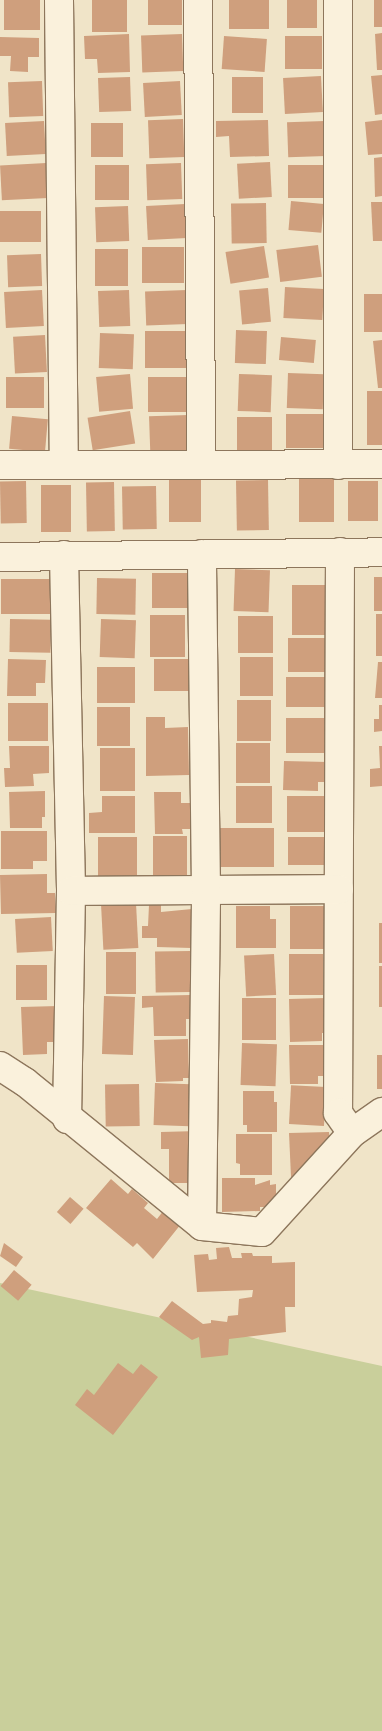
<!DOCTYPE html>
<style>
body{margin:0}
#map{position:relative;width:382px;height:1731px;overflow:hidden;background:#f0e4c8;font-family:Lora,serif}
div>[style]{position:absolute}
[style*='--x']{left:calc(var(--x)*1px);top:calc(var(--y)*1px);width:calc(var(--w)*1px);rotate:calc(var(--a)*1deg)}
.green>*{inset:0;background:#c9cf9b}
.building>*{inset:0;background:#cf9f7d;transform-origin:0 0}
.roads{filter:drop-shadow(1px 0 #8d765c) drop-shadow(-1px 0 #8d765c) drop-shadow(0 1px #8d765c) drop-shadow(0 -1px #8d765c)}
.minor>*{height:28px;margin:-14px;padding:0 14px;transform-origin:14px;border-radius:14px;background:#faf1dc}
span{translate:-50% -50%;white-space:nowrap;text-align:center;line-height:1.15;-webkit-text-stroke:4.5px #f7eed8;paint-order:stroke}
</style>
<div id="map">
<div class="green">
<i style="clip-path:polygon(0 1283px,382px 1366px,382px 1731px,0 1731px)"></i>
</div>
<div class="building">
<i style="left:4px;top:0;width:36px;height:30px"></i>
<i style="left:92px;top:0;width:35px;height:32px"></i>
<i style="left:148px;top:0;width:34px;height:25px"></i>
<i style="left:229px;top:0;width:40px;height:29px"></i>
<i style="left:287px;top:0;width:30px;height:28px"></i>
<i style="left:374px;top:0;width:8px;height:27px"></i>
<i style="clip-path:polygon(382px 33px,382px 70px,377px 70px,375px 34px)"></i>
<i style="clip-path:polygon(129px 34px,130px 72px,98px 73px,97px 59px,85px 59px,84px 36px)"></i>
<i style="left:182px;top:34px;width:37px;height:41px;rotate:88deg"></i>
<i style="left:224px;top:36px;width:43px;height:33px;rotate:4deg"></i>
<i style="left:285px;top:36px;width:37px;height:33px"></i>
<i style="clip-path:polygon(0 37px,39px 38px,39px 57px,28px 57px,28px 72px,10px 71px,11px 56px,0 56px)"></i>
<i style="clip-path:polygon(382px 75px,382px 114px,375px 115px,371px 76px)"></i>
<i style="left:321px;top:76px;width:36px;height:38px;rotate:87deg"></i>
<i style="left:130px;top:77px;width:34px;height:32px;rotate:88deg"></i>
<i style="left:263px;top:77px;width:36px;height:31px;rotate:90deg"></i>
<i style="left:42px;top:81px;width:35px;height:34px;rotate:88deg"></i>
<i style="left:180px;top:81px;width:34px;height:37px;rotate:87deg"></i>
<i style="left:183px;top:119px;width:38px;height:35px;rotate:88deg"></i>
<i style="clip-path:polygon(268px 120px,269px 156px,230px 157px,229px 136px,216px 137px,216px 121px)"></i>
<i style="clip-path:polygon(382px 120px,382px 154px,368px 155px,365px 122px)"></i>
<i style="left:44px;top:121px;width:33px;height:39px;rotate:87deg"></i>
<i style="left:325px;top:121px;width:35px;height:38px;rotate:88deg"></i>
<i style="left:91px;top:123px;width:32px;height:34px"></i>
<i style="clip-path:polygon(382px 157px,382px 196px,375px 197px,374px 158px)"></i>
<i style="left:270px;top:162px;width:35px;height:33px;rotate:87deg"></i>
<i style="left:46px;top:163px;width:35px;height:46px;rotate:87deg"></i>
<i style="left:181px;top:163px;width:36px;height:35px;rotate:88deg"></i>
<i style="left:129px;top:165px;width:35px;height:34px;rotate:90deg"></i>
<i style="left:288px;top:165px;width:37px;height:33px"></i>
<i style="left:291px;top:201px;width:33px;height:29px;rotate:5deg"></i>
<i style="clip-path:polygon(371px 202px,382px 202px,382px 241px,373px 241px)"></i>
<i style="left:266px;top:203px;width:40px;height:35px;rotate:89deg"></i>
<i style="left:185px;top:204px;width:34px;height:39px;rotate:87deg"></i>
<i style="left:128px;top:206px;width:35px;height:33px;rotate:88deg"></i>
<i style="left:0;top:211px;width:41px;height:31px"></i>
<i style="left:318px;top:245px;width:32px;height:42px;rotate:83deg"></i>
<i style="left:264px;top:246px;width:32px;height:39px;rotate:81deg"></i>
<i style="left:142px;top:247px;width:42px;height:36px"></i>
<i style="left:95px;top:249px;width:33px;height:37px"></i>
<i style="left:41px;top:254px;width:32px;height:34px;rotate:88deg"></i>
<i style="left:285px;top:287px;width:39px;height:31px;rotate:3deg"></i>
<i style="left:268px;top:288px;width:34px;height:29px;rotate:85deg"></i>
<i style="left:42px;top:290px;width:36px;height:38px;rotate:87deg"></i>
<i style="left:129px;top:290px;width:36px;height:31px;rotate:88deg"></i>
<i style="left:187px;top:290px;width:34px;height:42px;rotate:88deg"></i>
<i style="left:382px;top:294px;width:38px;height:18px;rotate:90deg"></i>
<i style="left:236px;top:330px;width:31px;height:33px;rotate:2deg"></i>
<i style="left:145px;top:331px;width:42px;height:37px"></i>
<i style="left:100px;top:333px;width:34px;height:35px;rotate:2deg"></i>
<i style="left:45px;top:335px;width:37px;height:32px;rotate:87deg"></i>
<i style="left:281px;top:337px;width:35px;height:23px;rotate:5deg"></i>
<i style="clip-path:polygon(382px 340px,382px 388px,378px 388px,373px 341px)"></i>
<i style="left:288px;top:373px;width:36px;height:35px;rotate:2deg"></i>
<i style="left:130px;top:374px;width:35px;height:34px;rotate:85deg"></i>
<i style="left:239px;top:374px;width:33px;height:37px;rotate:2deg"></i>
<i style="left:6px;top:377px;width:38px;height:31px"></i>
<i style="left:148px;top:377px;width:40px;height:35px"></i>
<i style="left:367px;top:391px;width:15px;height:54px"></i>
<i style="left:130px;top:411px;width:33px;height:43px;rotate:81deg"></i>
<i style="left:286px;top:414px;width:41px;height:34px"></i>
<i style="left:188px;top:415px;width:35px;height:39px;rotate:88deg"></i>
<i style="left:12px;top:416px;width:36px;height:33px;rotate:5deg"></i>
<i style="left:272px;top:417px;width:34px;height:35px;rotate:90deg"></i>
<i style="left:299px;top:477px;width:35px;height:45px"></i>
<i style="left:169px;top:480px;width:32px;height:42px"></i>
<i style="left:268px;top:480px;width:50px;height:32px;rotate:89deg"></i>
<i style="left:26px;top:481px;width:42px;height:26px;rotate:89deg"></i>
<i style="left:348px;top:481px;width:30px;height:40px"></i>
<i style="left:114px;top:482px;width:49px;height:28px;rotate:89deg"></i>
<i style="left:41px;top:485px;width:30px;height:47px"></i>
<i style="left:156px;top:486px;width:43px;height:34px;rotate:89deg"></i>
<i style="left:235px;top:569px;width:35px;height:42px;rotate:2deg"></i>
<i style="left:152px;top:573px;width:36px;height:35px"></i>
<i style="left:374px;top:577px;width:8px;height:34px"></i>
<i style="left:97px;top:578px;width:39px;height:36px;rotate:1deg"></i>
<i style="left:1px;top:579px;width:50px;height:35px"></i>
<i style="left:292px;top:585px;width:35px;height:50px"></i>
<i style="left:376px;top:614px;width:6px;height:42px"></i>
<i style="left:150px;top:615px;width:35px;height:42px"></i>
<i style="left:238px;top:616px;width:35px;height:37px"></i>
<i style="left:10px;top:619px;width:41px;height:33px;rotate:1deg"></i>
<i style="left:101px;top:619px;width:35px;height:38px;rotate:2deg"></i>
<i style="left:288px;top:638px;width:40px;height:34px"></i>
<i style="left:240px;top:657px;width:33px;height:39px"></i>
<i style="clip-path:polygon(8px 659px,46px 660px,45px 683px,36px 683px,36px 696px,7px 696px)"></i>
<i style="left:154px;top:659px;width:35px;height:32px"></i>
<i style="clip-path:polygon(378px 662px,382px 662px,382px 698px,375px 698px)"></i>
<i style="left:97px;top:667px;width:38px;height:36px"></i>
<i style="left:286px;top:677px;width:42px;height:30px"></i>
<i style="left:237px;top:700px;width:34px;height:41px"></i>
<i style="left:48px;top:703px;width:38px;height:40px;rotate:90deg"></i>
<i style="clip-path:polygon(379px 705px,382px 705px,382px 731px,374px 732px,374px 719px,379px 719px)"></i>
<i style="left:97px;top:707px;width:33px;height:39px"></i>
<i style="clip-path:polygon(146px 717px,165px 717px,165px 728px,188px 727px,189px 775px,146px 776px)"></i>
<i style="left:286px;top:718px;width:44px;height:35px"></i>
<i style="left:236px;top:743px;width:34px;height:40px"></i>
<i style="clip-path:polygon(9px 746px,49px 746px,49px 773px,33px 774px,34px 786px,5px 787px,4px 768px,10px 768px)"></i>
<i style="clip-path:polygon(379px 746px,382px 746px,382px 786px,370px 787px,370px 769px,380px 768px)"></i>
<i style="left:100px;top:748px;width:35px;height:43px"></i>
<i style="clip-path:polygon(284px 761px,328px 762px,328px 782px,318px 782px,318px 791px,283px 790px)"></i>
<i style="left:236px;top:786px;width:36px;height:37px"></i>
<i style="clip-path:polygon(45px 791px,45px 817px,42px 817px,42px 828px,10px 828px,9px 792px)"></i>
<i style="clip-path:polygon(154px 792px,181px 792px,181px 803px,192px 803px,192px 829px,182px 829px,183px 834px,155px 834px)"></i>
<i style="clip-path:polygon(102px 796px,135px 796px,135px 833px,89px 833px,89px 813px,102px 812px)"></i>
<i style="left:287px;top:796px;width:38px;height:36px"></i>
<i style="left:219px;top:828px;width:55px;height:39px"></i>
<i style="clip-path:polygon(1px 831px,47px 831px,47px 861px,33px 861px,33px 869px,1px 869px)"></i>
<i style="left:153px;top:836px;width:34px;height:41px"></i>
<i style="left:98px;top:837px;width:39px;height:41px"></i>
<i style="left:288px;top:837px;width:45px;height:28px"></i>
<i style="clip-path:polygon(47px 874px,47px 893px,55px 893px,56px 913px,1px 914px,0 875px)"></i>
<i style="left:136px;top:903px;width:45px;height:35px;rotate:87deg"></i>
<i style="clip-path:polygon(149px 905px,161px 905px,161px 912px,192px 909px,191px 948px,157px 947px,157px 938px,142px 938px,142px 926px,148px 926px)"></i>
<i style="clip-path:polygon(236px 906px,270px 906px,270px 919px,276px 919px,276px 948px,236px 948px)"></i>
<i style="left:290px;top:906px;width:36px;height:43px"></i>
<i style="left:51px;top:917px;width:34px;height:36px;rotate:87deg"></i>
<i style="left:379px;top:923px;width:3px;height:40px"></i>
<i style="left:190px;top:951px;width:41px;height:35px;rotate:89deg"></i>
<i style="left:106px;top:952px;width:30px;height:42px"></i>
<i style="left:274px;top:954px;width:41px;height:30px;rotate:87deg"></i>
<i style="left:289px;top:954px;width:34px;height:41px"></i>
<i style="left:16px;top:965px;width:31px;height:35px"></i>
<i style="left:379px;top:966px;width:3px;height:41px"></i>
<i style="clip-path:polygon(191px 995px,191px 1019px,186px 1019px,186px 1036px,154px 1036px,153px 1007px,142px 1008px,142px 996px)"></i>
<i style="left:104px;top:996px;width:31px;height:58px;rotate:2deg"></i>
<i style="left:242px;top:998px;width:34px;height:42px"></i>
<i style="clip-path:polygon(326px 998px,327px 1033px,322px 1033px,322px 1041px,290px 1042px,289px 999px)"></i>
<i style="clip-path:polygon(58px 1006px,58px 1042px,47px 1042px,47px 1054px,23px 1055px,21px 1007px)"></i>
<i style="clip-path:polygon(188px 1039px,189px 1078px,183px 1078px,183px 1081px,156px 1082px,154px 1040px)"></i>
<i style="left:242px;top:1043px;width:35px;height:42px;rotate:2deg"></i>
<i style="clip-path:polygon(289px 1045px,327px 1045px,328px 1076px,318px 1076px,318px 1084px,290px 1084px)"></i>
<i style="left:377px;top:1055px;width:5px;height:34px"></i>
<i style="left:155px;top:1083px;width:36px;height:42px;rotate:2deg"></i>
<i style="left:139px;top:1084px;width:42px;height:34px;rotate:89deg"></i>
<i style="left:326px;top:1087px;width:39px;height:35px;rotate:93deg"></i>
<i style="clip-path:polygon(243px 1091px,274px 1091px,274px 1102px,277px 1102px,277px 1132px,247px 1132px,247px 1125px,243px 1125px)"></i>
<i style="clip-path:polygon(198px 1131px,194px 1183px,169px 1183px,169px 1149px,161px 1149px,161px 1132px)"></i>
<i style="clip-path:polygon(329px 1132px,330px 1144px,309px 1176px,291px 1177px,289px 1133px)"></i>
<i style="clip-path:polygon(236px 1134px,272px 1134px,272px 1175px,240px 1175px,240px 1164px,236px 1163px)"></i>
<i style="clip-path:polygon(222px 1178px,255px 1178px,255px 1185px,270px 1180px,270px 1185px,276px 1184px,276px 1202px,268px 1202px,268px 1207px,260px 1207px,260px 1211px,222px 1212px)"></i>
<i style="clip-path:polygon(111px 1179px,128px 1194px,132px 1189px,148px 1203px,144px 1208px,157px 1219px,164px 1210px,181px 1224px,153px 1259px,137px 1243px,133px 1247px,86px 1208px)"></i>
<i style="left:70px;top:1197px;width:18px;height:20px;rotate:41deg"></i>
<i style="clip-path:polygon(4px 1243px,23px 1257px,16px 1267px,0 1256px)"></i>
<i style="clip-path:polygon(229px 1247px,232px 1258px,242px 1258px,241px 1253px,252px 1253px,253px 1256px,272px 1256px,272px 1263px,295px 1262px,295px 1307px,285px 1307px,286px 1332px,229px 1339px,228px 1355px,201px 1358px,199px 1337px,192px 1340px,159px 1317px,172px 1301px,203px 1324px,211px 1323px,211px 1320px,227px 1322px,228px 1316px,238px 1315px,239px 1299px,252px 1297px,253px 1290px,197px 1292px,194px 1255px,208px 1254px,209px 1260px,217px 1259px,216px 1248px)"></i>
<i style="left:14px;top:1270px;width:23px;height:21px;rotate:40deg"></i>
<i style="clip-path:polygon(118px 1363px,133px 1374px,141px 1364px,158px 1377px,113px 1435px,75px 1405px,87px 1389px,94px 1395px)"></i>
</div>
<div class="roads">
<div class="minor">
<i style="--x:59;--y:0;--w:465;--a:89.4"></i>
<i style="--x:198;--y:0;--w:465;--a:89.6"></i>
<i style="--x:0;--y:465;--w:382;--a:-0.1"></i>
<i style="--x:338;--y:465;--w:465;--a:-90"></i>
<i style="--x:340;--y:552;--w:561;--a:90.2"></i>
<i style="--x:338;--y:1113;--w:24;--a:55"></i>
<i style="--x:64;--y:555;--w:336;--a:88.8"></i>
<i style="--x:71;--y:891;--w:228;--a:91"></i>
<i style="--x:0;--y:557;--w:382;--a:-0.7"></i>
<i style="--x:71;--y:891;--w:268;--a:-0.4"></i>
<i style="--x:0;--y:1066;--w:30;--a:33"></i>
<i style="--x:25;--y:1082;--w:228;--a:39.1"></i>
<i style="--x:202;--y:1226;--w:60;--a:5.7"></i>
<i style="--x:262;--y:1232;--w:134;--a:-47.7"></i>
<i style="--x:352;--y:1133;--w:37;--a:-35"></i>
<i style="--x:202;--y:1226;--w:336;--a:-89.3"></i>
<i style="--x:206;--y:890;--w:336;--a:-90.7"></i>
</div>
</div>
</div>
